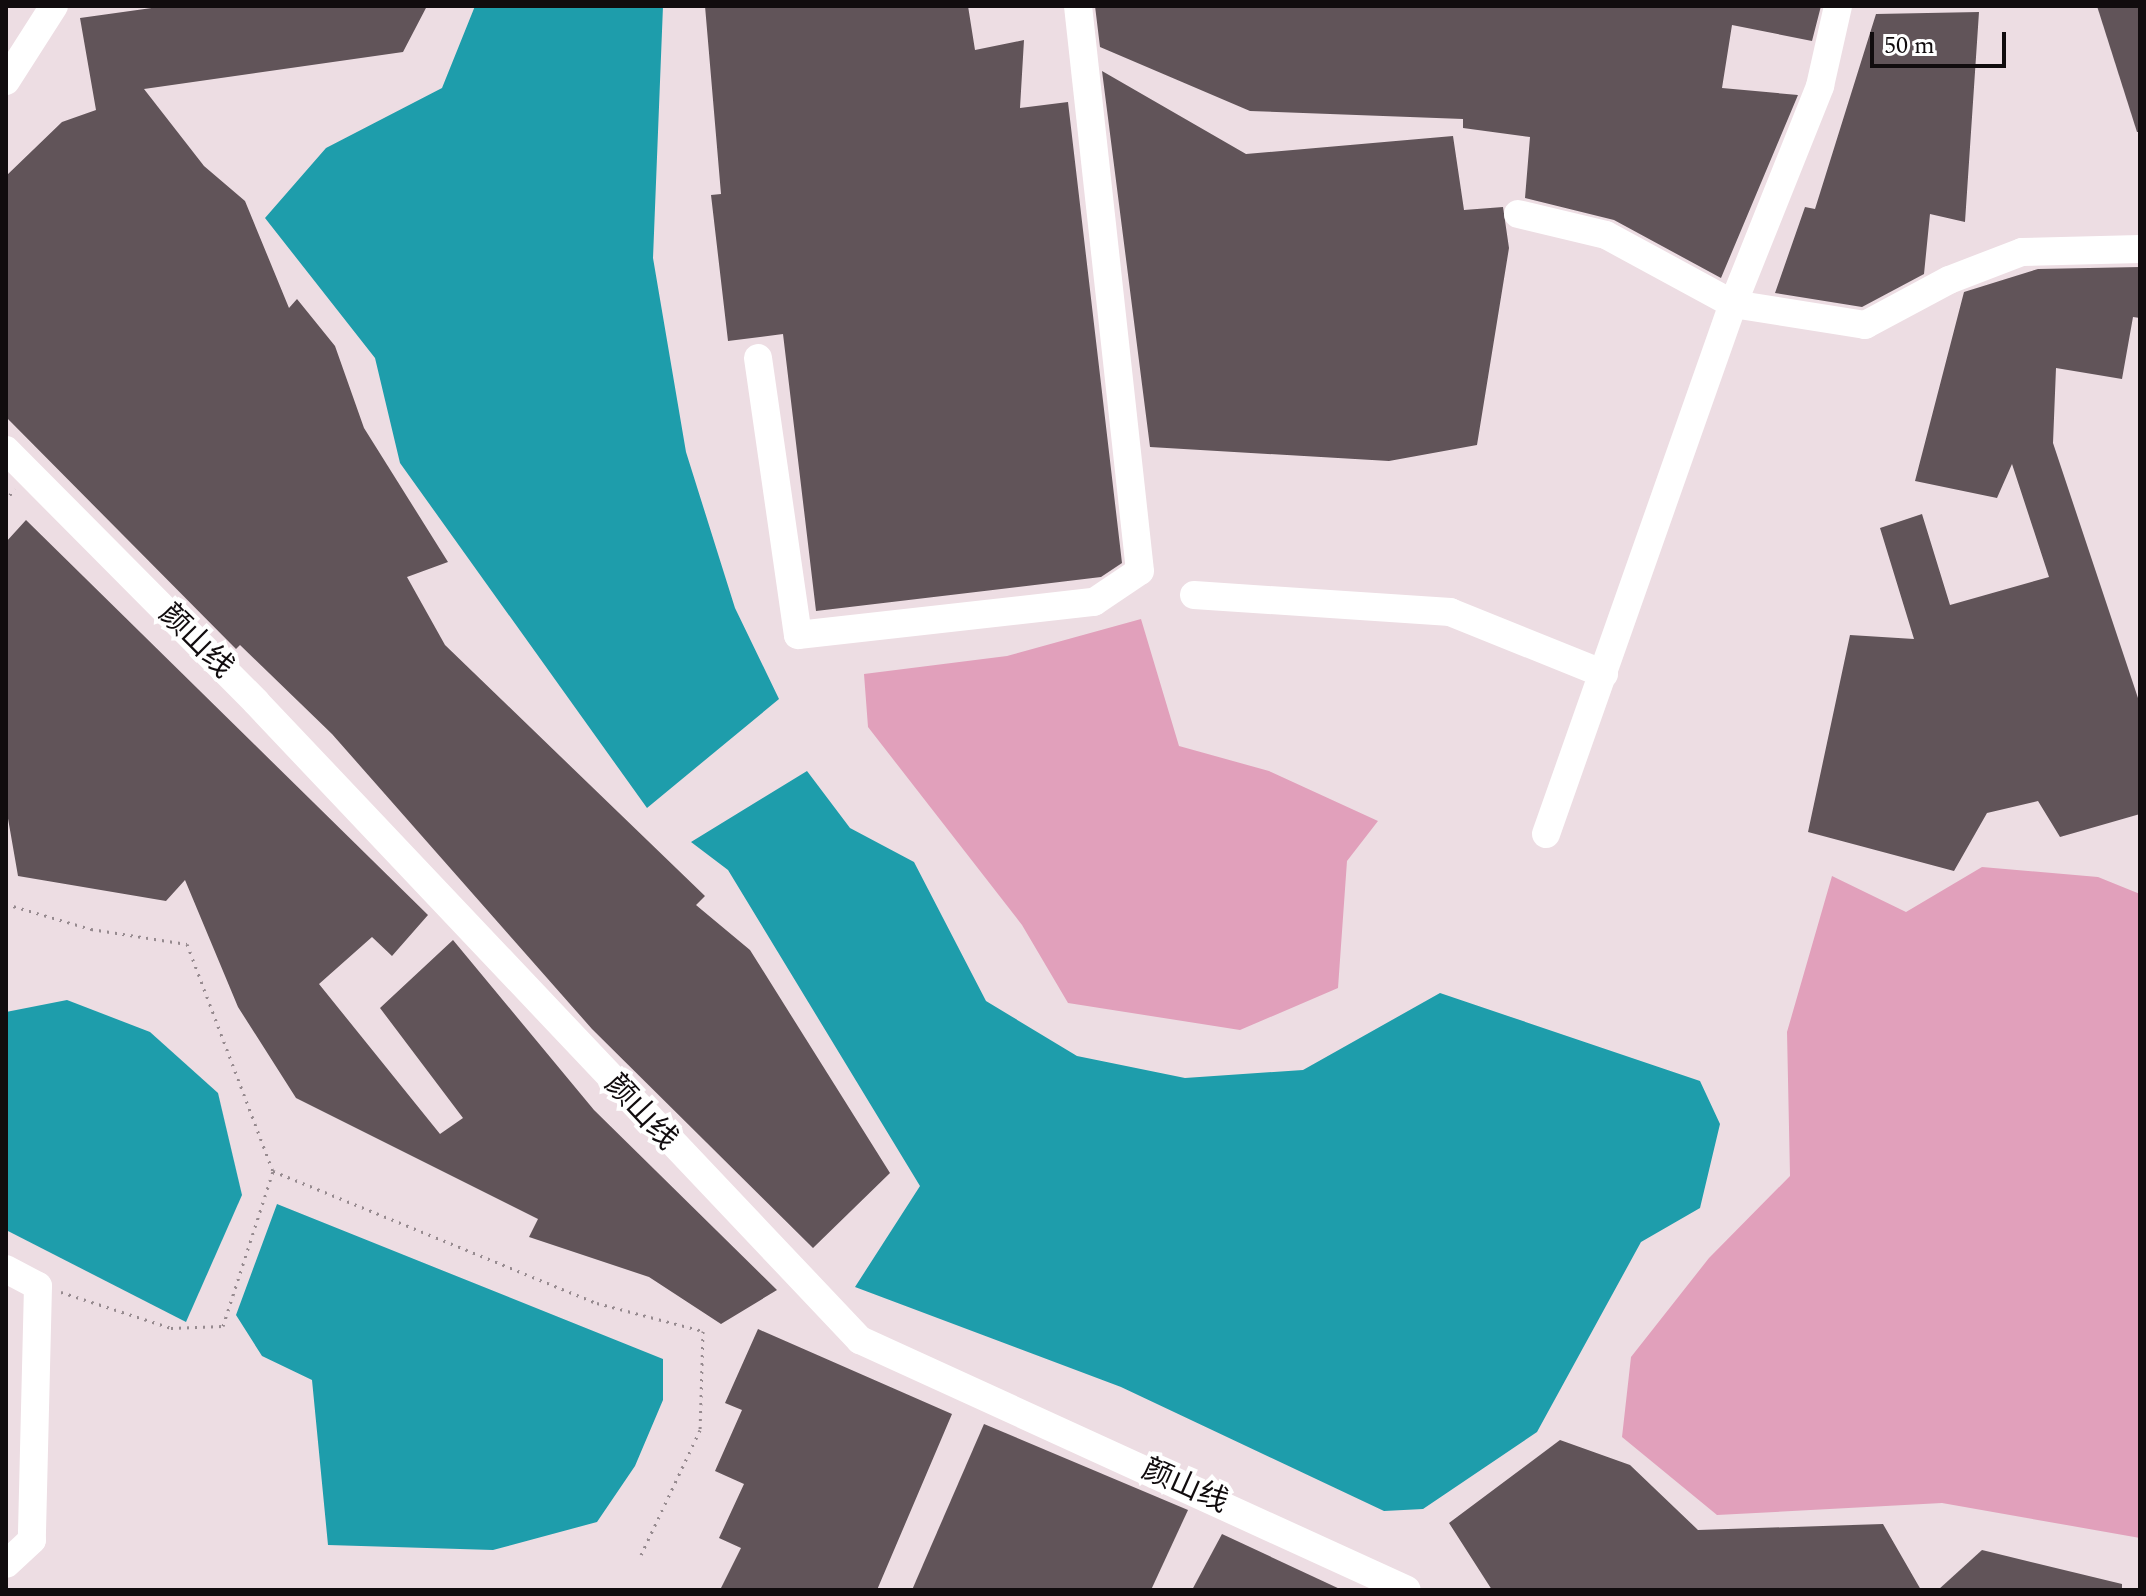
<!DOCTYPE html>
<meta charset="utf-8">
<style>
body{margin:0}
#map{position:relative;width:2146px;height:1596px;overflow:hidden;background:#eddde3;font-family:Spectral,"Noto Sans SC",serif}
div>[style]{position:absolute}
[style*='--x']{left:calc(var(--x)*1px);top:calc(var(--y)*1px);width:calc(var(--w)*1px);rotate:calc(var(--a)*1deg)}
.green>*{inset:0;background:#e1a0bb}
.water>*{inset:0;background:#1e9dab}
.building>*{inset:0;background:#615459}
.path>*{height:3px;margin-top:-1.5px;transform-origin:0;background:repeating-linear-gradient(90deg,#968a8f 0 2px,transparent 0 8px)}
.minor>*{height:28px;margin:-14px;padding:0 14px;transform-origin:14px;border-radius:14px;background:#fff}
span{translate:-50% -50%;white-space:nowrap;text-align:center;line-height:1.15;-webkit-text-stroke:8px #fff;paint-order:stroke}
.street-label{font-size:30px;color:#110c0e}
.frame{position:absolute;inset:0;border:8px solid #110c0e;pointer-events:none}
.scale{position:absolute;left:1870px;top:32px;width:136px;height:36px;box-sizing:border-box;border:4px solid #110c0e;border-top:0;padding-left:10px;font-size:24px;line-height:28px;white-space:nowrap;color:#110c0e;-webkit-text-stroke:6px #fff;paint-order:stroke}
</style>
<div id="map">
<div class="green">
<i style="clip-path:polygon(1141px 619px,1179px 746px,1269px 771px,1378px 821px,1347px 861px,1338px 988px,1240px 1030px,1068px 1003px,1022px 925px,868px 727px,864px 674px,1007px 656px)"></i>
<i style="clip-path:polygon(1982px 867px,2098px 877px,2140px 894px,2140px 1538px,1942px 1503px,1717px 1515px,1622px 1437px,1631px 1357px,1709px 1258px,1790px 1176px,1787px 1032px,1832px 876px,1906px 912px)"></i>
</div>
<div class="water">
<i style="clip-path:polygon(475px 6px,663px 6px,653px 258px,686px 452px,735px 608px,779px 699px,647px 808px,400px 463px,375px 358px,265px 218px,326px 148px,442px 88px)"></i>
<i style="clip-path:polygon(807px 771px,850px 828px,914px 862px,986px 1001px,1077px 1056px,1185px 1078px,1303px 1070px,1440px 993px,1700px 1081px,1720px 1124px,1700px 1208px,1641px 1242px,1537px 1432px,1423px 1509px,1384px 1511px,1121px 1387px,855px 1287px,920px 1186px,728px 870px,691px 842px)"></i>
<i style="clip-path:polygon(67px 1000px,150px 1032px,218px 1093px,242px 1195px,186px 1322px,6px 1230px,6px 1012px)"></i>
<i style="clip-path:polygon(277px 1204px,663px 1359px,663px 1400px,635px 1466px,597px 1522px,493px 1550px,328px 1545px,312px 1380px,262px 1356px,236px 1315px)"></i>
</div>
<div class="building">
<i style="clip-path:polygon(166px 6px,427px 6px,403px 52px,144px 89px,204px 166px,245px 201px,289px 308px,297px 299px,335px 346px,364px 428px,448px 562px,407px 577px,445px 645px,705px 896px,696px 905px,750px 950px,890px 1173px,813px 1248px,592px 1029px,332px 734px,240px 645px,236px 649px,6px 417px,6px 176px,62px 122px,96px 110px,80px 18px)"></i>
<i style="clip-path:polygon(705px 6px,968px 6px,975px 50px,1024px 40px,1020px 108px,1068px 102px,1122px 563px,1101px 577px,816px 611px,783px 334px,728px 341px,711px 195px,721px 194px)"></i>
<i style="clip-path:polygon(1095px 6px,1821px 6px,1812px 41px,1732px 25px,1722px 88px,1798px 95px,1721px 278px,1614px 220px,1525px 198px,1530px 137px,1463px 128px,1463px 119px,1250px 111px,1100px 47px)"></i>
<i style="clip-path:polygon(2097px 6px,2140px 6px,2140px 132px,2137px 132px)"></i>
<i style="clip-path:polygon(1979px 12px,1965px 222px,1930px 214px,1924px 274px,1862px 307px,1775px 293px,1805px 207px,1815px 209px,1876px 14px)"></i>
<i style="clip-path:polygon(1102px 71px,1246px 154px,1453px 136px,1464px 210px,1503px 207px,1509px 248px,1477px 445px,1389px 461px,1150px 447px)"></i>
<i style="clip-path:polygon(2140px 267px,2140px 318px,2133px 317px,2122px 379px,2056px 368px,2053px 443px,2140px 704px,2140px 814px,2060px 837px,2038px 801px,1987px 813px,1954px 871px,1808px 832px,1850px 635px,1914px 639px,1880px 528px,1922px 514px,1950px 605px,2049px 577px,2012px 464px,1997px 498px,1915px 481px,1964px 292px,2038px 269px)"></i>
<i style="clip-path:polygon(26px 520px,428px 915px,392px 956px,372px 937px,319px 984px,440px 1134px,463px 1118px,380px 1008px,453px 940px,594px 1110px,777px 1290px,721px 1324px,649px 1277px,529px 1237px,538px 1219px,296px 1098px,238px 1007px,185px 880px,166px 901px,18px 876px,6px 807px,6px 542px)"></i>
<i style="clip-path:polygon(758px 1329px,952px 1414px,877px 1590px,720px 1590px,741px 1548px,719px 1538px,744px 1484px,715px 1471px,742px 1410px,725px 1403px)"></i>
<i style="clip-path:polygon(984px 1424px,1188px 1510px,1151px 1590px,912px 1590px)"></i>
<i style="clip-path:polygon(1560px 1440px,1630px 1465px,1698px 1530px,1883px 1524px,1921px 1590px,1492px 1590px,1449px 1523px)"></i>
<i style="clip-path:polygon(1222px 1534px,1342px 1590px,1192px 1590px)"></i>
<i style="clip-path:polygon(1982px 1550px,2122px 1584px,2122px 1590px,1938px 1590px)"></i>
</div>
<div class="path">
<i style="--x:6;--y:502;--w:16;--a:-60"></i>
<i style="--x:6;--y:904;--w:89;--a:16.4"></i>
<i style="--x:91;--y:929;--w:97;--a:8.9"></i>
<i style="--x:187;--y:944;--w:243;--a:69.3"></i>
<i style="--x:273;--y:1171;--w:350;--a:22.2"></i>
<i style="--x:597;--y:1303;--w:110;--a:14.8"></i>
<i style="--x:703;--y:1331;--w:99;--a:91.7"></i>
<i style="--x:700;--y:1430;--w:138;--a:115.3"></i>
<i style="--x:61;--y:1292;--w:116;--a:18.1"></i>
<i style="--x:171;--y:1328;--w:52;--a:-2.2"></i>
<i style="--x:223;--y:1326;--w:163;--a:-72.1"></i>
</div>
<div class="minor">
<i style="--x:6;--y:81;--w:89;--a:-57.4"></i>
<i style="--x:1518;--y:214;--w:90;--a:13.4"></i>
<i style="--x:1606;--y:235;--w:145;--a:28.5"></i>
<i style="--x:1733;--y:304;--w:134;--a:9"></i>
<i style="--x:1865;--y:325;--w:95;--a:-28.2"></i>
<i style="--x:1949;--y:280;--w:78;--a:-21"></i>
<i style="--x:2022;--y:252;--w:118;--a:-1.5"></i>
<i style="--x:758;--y:358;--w:280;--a:81.8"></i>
<i style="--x:798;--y:635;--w:298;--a:-6.4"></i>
<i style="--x:1094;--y:602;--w:55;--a:-34"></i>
<i style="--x:1140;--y:571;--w:568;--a:-96.26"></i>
<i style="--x:6;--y:450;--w:355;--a:45.2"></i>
<i style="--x:256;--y:702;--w:879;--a:46.57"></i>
<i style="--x:860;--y:1340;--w:601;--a:24.56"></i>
<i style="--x:1194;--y:595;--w:257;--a:3.8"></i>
<i style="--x:1450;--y:612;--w:166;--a:21.9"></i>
<i style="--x:1546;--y:834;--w:562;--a:-70.57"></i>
<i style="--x:1733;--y:304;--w:235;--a:-68.2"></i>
<i style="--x:1820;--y:86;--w:82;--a:-77.3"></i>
<i style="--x:6;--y:1269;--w:36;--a:28"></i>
<i style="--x:38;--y:1286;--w:254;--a:91.4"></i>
<i style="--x:32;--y:1540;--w:35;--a:137"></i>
</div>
<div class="street-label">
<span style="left:196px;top:641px;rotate:45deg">颜山线</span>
<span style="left:641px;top:1112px;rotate:47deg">颜山线</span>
<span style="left:1185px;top:1486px;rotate:24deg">颜山线</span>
</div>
<div class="frame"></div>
<div class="scale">50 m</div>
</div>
